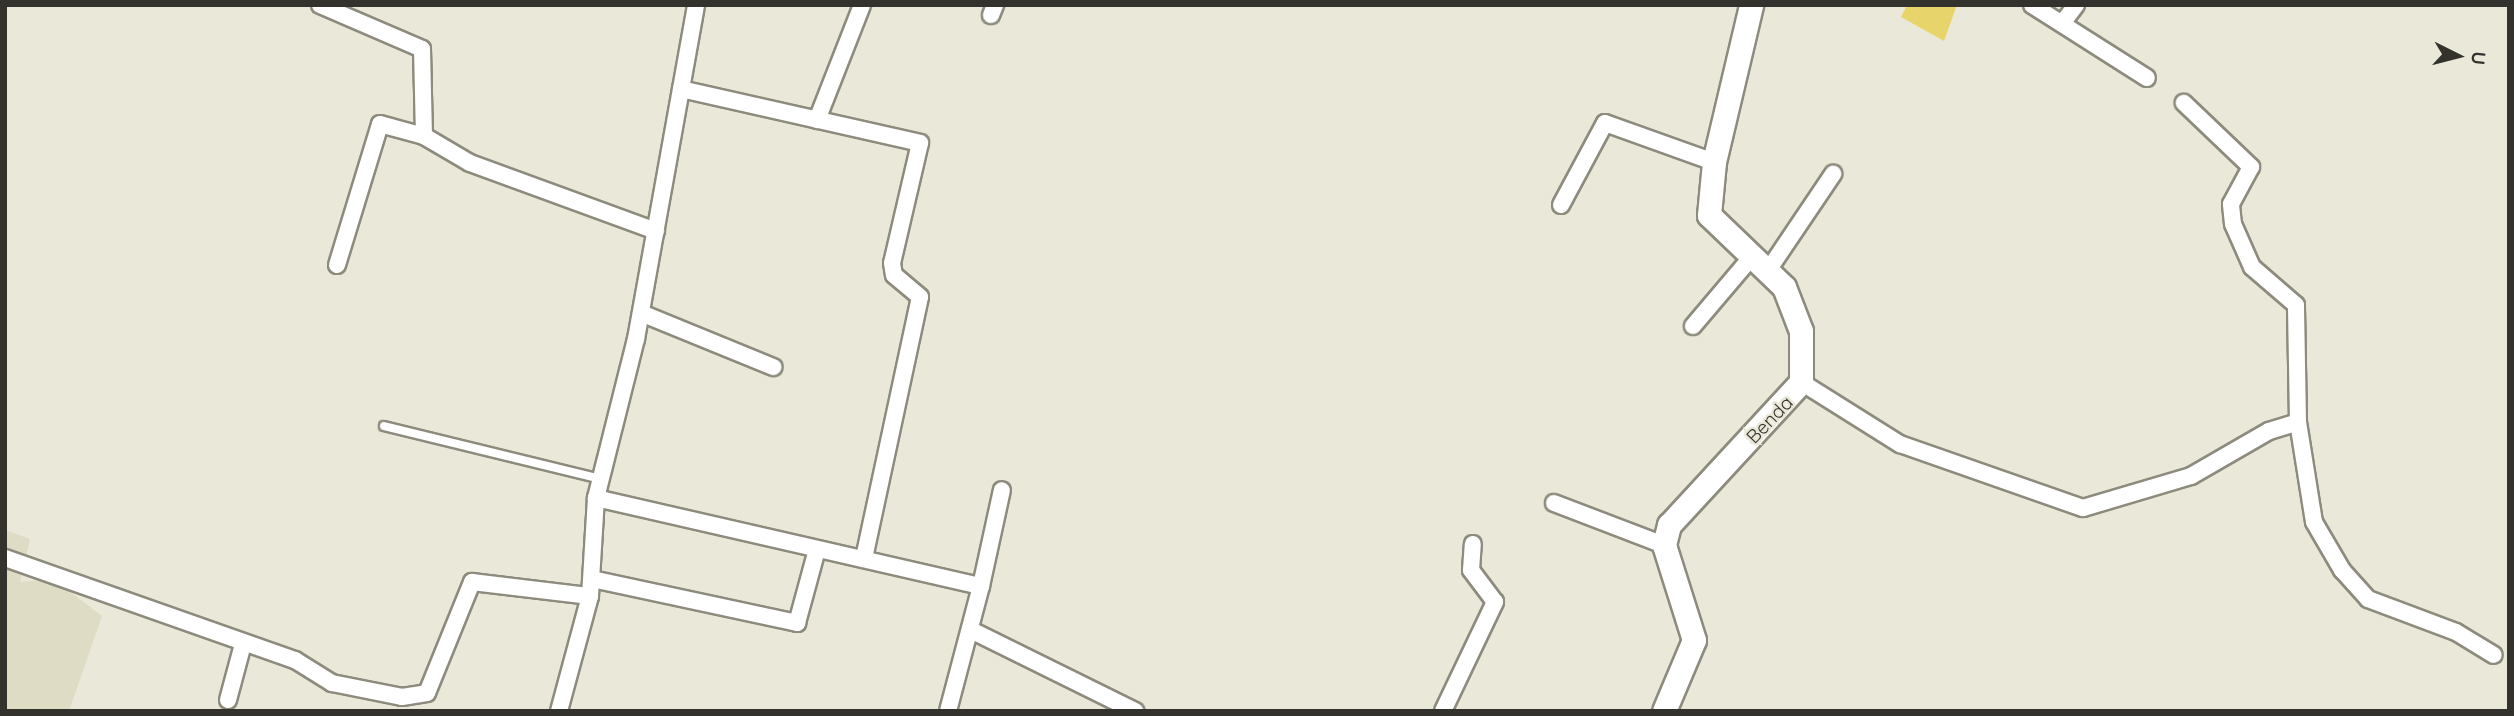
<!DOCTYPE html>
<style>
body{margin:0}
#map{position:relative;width:2514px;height:716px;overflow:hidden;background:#eae8d9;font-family:Quicksand,sans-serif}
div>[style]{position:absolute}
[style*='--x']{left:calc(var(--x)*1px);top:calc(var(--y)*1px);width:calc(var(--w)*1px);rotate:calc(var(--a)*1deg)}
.built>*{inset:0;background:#dfdcc5}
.building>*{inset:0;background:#e7d56b}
.roads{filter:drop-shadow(2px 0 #8d8b7d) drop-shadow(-2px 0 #8d8b7d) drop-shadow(0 2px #8d8b7d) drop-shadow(0 -2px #8d8b7d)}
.lane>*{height:8px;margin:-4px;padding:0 4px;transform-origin:4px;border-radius:4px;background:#fff}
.street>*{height:16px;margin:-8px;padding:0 8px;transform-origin:8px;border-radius:8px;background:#fff}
.secondary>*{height:23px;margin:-11.5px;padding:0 11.5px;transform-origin:11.5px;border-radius:11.5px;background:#fff}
span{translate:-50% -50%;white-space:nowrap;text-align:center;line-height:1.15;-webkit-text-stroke:5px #eae8d9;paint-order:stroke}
.street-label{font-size:19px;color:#33322c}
.frame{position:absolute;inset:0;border:7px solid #33322c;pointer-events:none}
.north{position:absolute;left:2423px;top:21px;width:70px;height:70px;-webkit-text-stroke:5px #eae8d9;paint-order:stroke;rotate:96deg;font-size:19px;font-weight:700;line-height:28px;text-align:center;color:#33322c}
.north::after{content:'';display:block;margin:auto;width:24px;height:32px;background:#33322c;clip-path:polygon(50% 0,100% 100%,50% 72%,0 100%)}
</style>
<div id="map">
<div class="built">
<i style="clip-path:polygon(5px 530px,30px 539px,20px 582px,53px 579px,102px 616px,69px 711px,5px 711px)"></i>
</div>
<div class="building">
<i style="clip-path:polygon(1907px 5px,1957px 5px,1944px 41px,1901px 17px)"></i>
</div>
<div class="roads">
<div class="lane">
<i style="--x:384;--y:426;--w:223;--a:13.7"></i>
</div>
<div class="street">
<i style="--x:320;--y:5;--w:111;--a:23.3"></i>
<i style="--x:422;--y:49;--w:87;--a:88.7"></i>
<i style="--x:424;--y:136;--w:53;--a:30.4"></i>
<i style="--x:470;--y:163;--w:198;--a:20.1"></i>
<i style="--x:2032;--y:5;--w:136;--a:32.4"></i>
<i style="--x:991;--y:15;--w:11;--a:-68"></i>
<i style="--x:2064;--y:21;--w:20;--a:-53"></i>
<i style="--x:681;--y:89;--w:245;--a:12.7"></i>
<i style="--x:920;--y:143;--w:123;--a:103.1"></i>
<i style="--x:892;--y:263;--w:12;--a:81"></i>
<i style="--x:894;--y:275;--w:34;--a:40"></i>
<i style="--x:920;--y:297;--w:268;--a:102.1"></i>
<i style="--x:817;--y:120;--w:123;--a:-68.6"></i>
<i style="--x:1561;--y:205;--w:93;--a:-61.8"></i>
<i style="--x:1605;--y:123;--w:116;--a:19.7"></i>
<i style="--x:337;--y:265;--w:147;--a:-73"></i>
<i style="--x:380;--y:124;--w:46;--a:15.3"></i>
<i style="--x:1769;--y:269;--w:115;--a:-56"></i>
<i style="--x:641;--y:313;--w:143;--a:22.2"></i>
<i style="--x:1693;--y:326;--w:94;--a:-49.7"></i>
<i style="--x:1801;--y:382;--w:117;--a:32.1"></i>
<i style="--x:1900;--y:444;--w:194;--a:19.3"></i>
<i style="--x:2083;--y:508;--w:113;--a:-16.5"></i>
<i style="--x:2191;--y:476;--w:90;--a:-30"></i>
<i style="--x:2269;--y:431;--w:30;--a:-17"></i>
<i style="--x:2298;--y:422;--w:117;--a:-91"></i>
<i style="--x:2296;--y:305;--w:58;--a:-139.2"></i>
<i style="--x:2252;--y:267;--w:47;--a:-113.8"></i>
<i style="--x:2233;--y:224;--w:20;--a:-96"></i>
<i style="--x:2231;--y:204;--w:42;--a:-61.6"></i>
<i style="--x:2251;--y:167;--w:93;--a:-136.3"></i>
<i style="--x:2298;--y:422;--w:101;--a:80.9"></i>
<i style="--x:2314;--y:522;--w:56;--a:59.7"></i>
<i style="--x:2342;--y:570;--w:39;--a:48"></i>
<i style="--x:2368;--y:599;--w:94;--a:20.6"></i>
<i style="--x:2456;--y:632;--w:44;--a:31.2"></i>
<i style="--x:596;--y:498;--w:395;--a:12.9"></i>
<i style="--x:981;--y:586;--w:129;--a:104.8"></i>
<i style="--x:1554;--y:503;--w:118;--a:20.9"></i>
<i style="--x:5;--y:558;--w:307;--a:19.4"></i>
<i style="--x:295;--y:660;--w:44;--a:31.9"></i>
<i style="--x:332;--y:683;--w:71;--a:11.3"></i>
<i style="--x:402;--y:697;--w:25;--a:-9"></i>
<i style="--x:427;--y:693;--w:120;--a:-67.9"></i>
<i style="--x:472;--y:582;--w:119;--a:6.8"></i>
<i style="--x:592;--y:579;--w:210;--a:12.1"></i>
<i style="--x:797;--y:623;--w:73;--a:-74.8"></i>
<i style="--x:981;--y:586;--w:98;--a:-77.7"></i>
<i style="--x:973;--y:631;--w:181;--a:26.3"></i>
<i style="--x:228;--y:700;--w:58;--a:-75"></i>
<i style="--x:559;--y:711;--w:119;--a:-74.9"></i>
<i style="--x:590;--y:596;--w:98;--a:-86.5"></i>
<i style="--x:596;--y:498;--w:164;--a:-75.9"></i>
<i style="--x:636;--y:339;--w:339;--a:-79.8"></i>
<i style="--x:1443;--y:711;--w:121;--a:-64.5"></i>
<i style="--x:1495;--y:602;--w:40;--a:-127"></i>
<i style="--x:1471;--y:570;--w:26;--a:-86"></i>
</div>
<div class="secondary">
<i style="--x:1664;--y:711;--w:77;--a:-67.1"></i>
<i style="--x:1694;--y:640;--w:100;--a:-107.5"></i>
<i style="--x:1664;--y:545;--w:21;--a:-76"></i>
<i style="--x:1669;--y:525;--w:195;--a:-47.3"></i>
<i style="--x:1801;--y:382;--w:51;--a:-90"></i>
<i style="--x:1801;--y:331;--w:47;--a:-111.1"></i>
<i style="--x:1784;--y:287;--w:104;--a:-136.2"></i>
<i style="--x:1709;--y:215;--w:53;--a:-84.6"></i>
<i style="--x:1714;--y:162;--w:161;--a:-76.7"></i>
</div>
</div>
<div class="street-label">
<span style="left:1770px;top:420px;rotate:-46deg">Benda</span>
</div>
<div class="frame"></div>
<div class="north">U</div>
</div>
